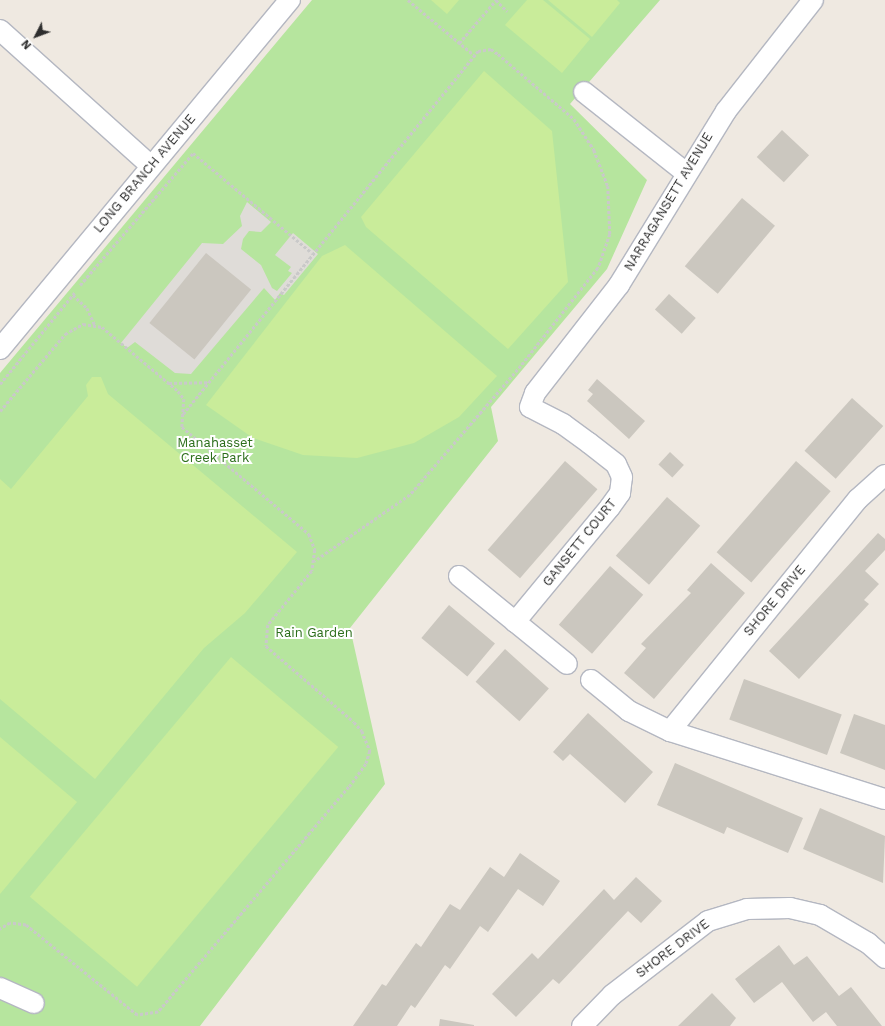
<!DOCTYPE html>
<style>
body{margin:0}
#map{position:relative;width:885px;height:1026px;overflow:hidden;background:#efe9e1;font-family:"Work Sans",sans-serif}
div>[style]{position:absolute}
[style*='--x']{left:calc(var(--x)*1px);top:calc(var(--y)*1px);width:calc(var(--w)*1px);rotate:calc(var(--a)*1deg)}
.green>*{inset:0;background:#b6e59e}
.pitch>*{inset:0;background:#c9ec9a;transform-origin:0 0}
.plaza>*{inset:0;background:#dfdcd8}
.building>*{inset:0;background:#cbc7bf;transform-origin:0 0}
.path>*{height:2.5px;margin-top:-1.25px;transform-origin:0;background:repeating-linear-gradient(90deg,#c9c9c9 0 3px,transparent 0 5px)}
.roads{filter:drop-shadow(1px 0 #b4b7c1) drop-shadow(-1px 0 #b4b7c1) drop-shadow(0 1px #b4b7c1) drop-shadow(0 -1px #b4b7c1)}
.minor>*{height:20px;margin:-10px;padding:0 10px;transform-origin:10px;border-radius:10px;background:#fff}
span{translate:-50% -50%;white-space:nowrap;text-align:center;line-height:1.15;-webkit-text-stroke:4px #fff;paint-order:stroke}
.street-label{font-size:13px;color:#2e2e2e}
.park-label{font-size:13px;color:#2c6e1b}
.north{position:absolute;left:16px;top:16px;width:40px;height:40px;-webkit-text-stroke:3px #fff;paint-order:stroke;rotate:228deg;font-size:11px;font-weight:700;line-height:16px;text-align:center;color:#2e2e2e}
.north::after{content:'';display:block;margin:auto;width:14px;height:18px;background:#2e2e2e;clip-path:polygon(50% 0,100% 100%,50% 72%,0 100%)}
</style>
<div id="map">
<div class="green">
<i style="clip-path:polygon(312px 0,660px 0,570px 104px,647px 180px,607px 269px,491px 407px,498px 441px,350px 628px,385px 784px,200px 1026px,0 1026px,0 373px)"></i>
</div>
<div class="pitch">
<i style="clip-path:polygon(431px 0,459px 0,447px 14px)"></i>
<i style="clip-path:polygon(527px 0,543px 0,590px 39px,562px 73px,505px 25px)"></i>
<i style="clip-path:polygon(548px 0,617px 0,620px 3px,592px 37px)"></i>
<i style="clip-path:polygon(484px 71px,552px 131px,568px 282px,508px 349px,366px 227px,361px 217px)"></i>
<i style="clip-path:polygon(345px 245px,497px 376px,459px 417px,414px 443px,357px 458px,303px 455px,253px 438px,206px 405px,322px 256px)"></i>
<i style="clip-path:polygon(92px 377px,101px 377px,108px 394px,297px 552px,245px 613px,204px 648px,95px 779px,0 699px,0 479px,11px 489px,88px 396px,86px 385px)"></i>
<i style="left:231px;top:657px;width:140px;height:313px;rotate:40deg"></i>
<i style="clip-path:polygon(0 737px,77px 802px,0 894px)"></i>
</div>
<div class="plaza">
<i style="clip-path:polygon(247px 202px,271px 222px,261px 232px,249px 231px,243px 239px,241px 249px,261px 265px,272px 288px,277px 291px,292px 273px,288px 271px,291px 267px,275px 255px,293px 233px,318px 254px,284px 295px,280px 293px,275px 300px,264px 288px,191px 374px,175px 373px,135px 342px,127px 348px,121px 343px,202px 243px,223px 244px,242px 226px,240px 216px)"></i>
</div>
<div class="building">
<i style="left:782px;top:130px;width:37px;height:37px;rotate:43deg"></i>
<i style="left:742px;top:198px;width:43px;height:89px;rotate:40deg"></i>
<i style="left:206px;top:253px;width:58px;height:90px;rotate:39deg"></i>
<i style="left:669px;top:294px;width:36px;height:21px;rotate:42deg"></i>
<i style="clip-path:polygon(597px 379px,645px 421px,629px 439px,587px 401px,593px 394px,588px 390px)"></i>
<i style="left:852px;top:398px;width:42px;height:71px;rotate:42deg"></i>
<i style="left:670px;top:452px;width:19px;height:17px;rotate:43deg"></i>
<i style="left:565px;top:461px;width:43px;height:118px;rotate:41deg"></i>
<i style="left:796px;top:461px;width:46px;height:121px;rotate:41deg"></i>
<i style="left:667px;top:497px;width:44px;height:78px;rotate:41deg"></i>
<i style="clip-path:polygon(878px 533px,885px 539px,885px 550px,865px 571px,879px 584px,864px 600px,869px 604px,799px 679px,769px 651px)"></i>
<i style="clip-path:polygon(711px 563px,745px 593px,654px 699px,624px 673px,646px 648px,641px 644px,691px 593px,687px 590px)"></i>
<i style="left:610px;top:566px;width:44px;height:78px;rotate:41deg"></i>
<i style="left:449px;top:605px;width:60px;height:43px;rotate:40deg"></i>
<i style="left:505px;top:649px;width:59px;height:44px;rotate:42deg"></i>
<i style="left:744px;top:679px;width:104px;height:43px;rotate:20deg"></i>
<i style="clip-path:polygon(588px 713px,653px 772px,625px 803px,570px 754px,563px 761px,553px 752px)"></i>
<i style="clip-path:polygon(854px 714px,885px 725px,885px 770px,840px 753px)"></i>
<i style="clip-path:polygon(675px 763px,803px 818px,788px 853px,727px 827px,724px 834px,657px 805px)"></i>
<i style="clip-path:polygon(820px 808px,885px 836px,883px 883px,803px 849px)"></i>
<i style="clip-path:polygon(520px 853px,560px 881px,543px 906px,518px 889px,488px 932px,480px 926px,450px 969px,445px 965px,415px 1008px,411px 1005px,397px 1026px,353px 1026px,382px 984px,386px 986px,416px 943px,421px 947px,450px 904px,460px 910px,490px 867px,504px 877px)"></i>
<i style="clip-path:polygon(636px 877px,662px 901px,641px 923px,628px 911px,559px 984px,553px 979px,516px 1017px,492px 994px,532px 953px,538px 959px,604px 889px,614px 900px)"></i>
<i style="clip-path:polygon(779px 945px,794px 965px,807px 956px,839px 996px,851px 987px,882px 1026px,837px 1026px,826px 1012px,813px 1022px,782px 982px,754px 1003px,735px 979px)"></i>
<i style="clip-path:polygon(712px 993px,736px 1018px,730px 1026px,678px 1026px)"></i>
<i style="clip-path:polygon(440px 1019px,474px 1025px,474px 1026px,439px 1026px)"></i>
</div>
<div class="path">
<i style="--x:408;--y:0;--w:86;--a:39.8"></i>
<i style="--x:496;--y:0;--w:16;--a:45"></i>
<i style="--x:459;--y:43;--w:57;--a:-49.3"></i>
<i style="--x:80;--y:285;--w:174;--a:-49.4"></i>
<i style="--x:193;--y:153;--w:155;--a:40"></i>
<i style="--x:73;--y:295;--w:19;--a:43"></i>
<i style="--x:87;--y:308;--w:19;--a:65"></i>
<i style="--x:169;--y:383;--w:39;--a:-1"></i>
<i style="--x:0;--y:384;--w:119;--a:-50.8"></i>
<i style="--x:0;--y:411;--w:101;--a:-49.8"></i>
<i style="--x:65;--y:334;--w:21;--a:-29"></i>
<i style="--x:83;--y:324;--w:19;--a:9"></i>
<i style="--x:102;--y:327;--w:99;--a:40.1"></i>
<i style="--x:178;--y:391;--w:10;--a:53"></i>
<i style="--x:184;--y:399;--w:28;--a:94"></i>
<i style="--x:182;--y:427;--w:166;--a:40.1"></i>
<i style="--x:309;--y:534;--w:17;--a:69"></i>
<i style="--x:315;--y:550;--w:21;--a:98"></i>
<i style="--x:312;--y:571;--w:70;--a:129.2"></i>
<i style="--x:268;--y:625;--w:21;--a:95"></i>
<i style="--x:266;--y:646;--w:116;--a:40.8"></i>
<i style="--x:354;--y:722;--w:12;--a:48"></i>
<i style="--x:362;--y:731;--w:22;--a:68"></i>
<i style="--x:370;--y:751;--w:14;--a:107"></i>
<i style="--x:366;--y:764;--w:29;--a:126"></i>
<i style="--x:349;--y:787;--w:295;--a:130.3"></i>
<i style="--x:158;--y:1012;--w:21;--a:172"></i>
<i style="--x:137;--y:1015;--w:143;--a:-141"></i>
<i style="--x:26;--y:925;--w:16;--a:-173"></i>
<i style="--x:10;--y:923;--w:12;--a:149"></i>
<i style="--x:183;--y:414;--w:468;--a:-50.9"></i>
<i style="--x:478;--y:51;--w:13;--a:-9"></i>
<i style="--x:491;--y:49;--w:9;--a:36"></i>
<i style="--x:498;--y:54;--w:100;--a:40.5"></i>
<i style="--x:574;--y:119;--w:37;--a:57"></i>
<i style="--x:594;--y:150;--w:39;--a:69"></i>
<i style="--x:608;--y:186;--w:48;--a:87.6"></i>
<i style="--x:610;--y:234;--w:36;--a:109"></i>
<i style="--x:598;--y:268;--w:125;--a:128.2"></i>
<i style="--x:521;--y:366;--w:170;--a:130.7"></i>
<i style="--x:410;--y:495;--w:116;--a:145.2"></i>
</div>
<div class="roads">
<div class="minor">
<i style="--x:0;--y:30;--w:203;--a:42"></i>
<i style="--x:584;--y:92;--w:129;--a:38.4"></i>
<i style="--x:0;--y:349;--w:454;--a:-50.3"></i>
<i style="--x:459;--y:576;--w:139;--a:39.2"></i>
<i style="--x:515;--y:622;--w:149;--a:-50.4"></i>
<i style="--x:610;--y:507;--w:17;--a:-54"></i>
<i style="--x:620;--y:493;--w:16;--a:-83"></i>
<i style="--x:622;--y:477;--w:14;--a:-115"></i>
<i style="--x:616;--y:464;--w:34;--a:-142"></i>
<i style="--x:589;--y:443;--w:32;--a:-144"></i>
<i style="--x:563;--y:424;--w:37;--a:-153"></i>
<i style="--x:530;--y:407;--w:15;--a:-70"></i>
<i style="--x:535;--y:393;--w:137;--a:-52.1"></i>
<i style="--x:619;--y:285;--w:204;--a:-58.4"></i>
<i style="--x:726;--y:111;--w:141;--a:-51.9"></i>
<i style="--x:591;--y:680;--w:49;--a:39.2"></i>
<i style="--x:629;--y:711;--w:46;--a:26"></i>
<i style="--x:670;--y:731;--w:225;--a:17.6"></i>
<i style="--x:670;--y:731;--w:299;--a:-51"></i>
<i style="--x:858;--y:499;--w:36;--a:-42"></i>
<i style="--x:0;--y:988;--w:37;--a:24"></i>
<i style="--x:582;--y:1026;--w:43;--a:-45.9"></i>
<i style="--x:612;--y:995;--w:121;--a:-37.6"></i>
<i style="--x:708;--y:921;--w:41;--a:-17.1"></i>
<i style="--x:747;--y:909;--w:43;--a:-1.3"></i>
<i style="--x:790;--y:908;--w:31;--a:13"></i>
<i style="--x:820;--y:915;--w:56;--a:30.3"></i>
<i style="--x:868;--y:943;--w:23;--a:41"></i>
</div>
</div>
<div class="street-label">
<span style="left:145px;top:174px;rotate:-50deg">LONG BRANCH AVENUE</span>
<span style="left:669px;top:202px;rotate:-59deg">NARRAGANSETT AVENUE</span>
<span style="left:580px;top:543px;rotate:-51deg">GANSETT COURT</span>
<span style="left:775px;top:601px;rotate:-50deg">SHORE DRIVE</span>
<span style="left:673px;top:949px;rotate:-37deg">SHORE DRIVE</span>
</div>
<div class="park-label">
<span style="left:215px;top:451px">Manahasset<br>Creek Park</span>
<span style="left:314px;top:633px">Rain Garden</span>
</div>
<div class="north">N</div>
</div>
